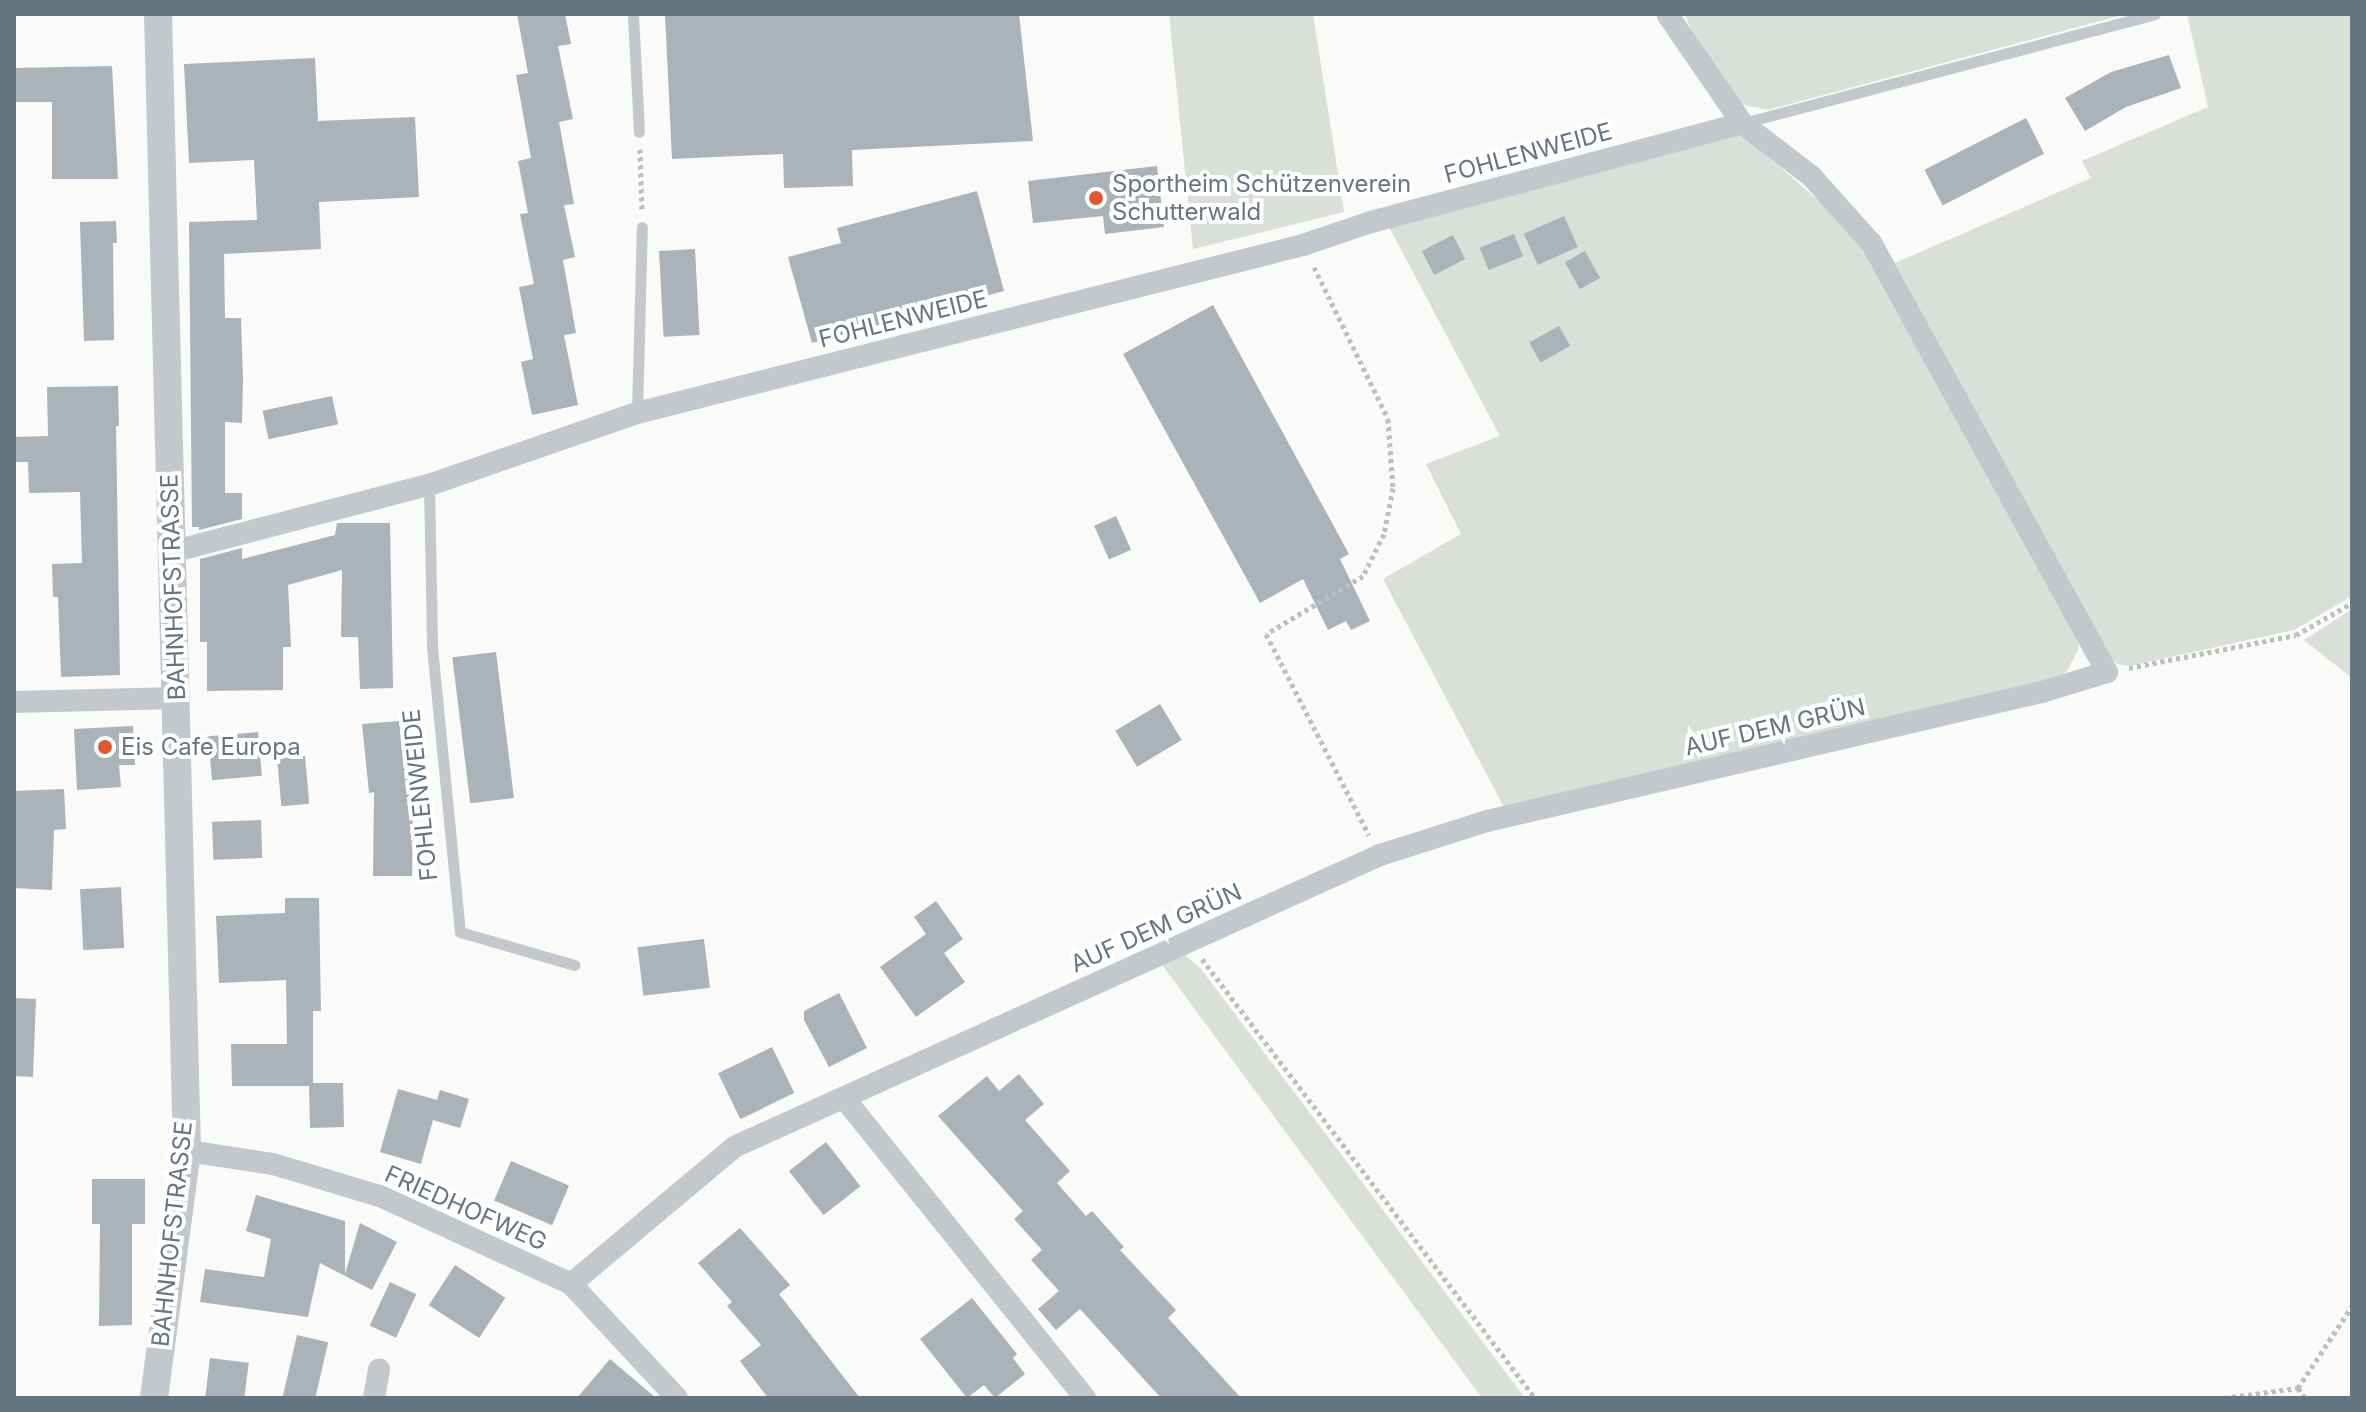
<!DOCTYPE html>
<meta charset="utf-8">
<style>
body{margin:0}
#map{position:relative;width:2366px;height:1412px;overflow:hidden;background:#fafaf8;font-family:Inter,sans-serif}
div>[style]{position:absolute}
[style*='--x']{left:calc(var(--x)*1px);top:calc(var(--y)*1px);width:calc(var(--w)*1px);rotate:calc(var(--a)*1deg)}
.green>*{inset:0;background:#dadfd7}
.building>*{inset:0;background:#aab3b9;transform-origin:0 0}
.path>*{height:5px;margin-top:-2.5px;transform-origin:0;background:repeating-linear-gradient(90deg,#bbbfc2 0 4px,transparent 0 8px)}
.service>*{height:11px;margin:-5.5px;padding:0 5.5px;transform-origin:5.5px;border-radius:5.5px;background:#c3c8cc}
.minor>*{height:22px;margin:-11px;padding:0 11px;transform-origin:11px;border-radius:11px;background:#c3c8cc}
.tertiary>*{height:28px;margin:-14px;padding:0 14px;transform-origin:14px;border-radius:14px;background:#c3c8cc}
.dots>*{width:22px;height:22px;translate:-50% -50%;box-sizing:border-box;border:4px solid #fff;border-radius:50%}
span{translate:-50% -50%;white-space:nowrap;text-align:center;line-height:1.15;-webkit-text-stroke:8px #fff;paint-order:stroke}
.street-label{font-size:24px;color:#657683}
.poi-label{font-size:24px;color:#657683}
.left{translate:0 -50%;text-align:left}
.frame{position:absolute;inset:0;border:16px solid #657683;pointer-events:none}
</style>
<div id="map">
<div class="green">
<i style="clip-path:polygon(1169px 14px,1313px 14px,1344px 212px,1193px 249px)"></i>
<i style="clip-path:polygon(1685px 14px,2126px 14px,1768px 110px,1744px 105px,1727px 92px,1698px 47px)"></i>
<i style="clip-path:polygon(2187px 14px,2352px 14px,2352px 596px,2294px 630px,2130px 666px,2117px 664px,2110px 657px,1895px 263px,2091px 178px,2082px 161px,2208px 107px)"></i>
<i style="clip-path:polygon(1744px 135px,1831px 212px,1861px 248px,2076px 634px,2079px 648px,2067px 671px,2054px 682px,1506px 811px,1383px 579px,1461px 534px,1426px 464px,1500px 436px,1389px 227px,1710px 141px)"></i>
<i style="clip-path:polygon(2352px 609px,2352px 678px,2304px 640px)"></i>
<i style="clip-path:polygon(1185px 955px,1201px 969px,1525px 1398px,1482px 1398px,1160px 962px)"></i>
</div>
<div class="building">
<i style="clip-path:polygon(517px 14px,565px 14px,571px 44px,558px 46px,573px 119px,559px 122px,574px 204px,564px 205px,575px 257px,563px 260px,576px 333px,564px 335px,578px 405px,532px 415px,521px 362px,533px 359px,519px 287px,534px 284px,520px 214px,528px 213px,518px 161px,531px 158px,516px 75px,528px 73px)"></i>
<i style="clip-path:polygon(665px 14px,1019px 14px,1033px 141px,852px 150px,853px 186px,784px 188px,783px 154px,672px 159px)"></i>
<i style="clip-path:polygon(2169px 55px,2181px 88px,2126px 107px,2085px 131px,2065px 98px,2111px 72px)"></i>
<i style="clip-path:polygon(315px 58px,318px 121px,415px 117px,419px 197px,319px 202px,321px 249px,224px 254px,225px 318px,241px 318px,243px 379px,242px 423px,225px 422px,225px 493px,242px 493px,242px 519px,199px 530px,199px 527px,192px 527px,189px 222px,257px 220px,254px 160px,189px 163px,184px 64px)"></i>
<i style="clip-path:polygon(112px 66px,118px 179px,52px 179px,52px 102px,14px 102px,14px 68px)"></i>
<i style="left:2026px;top:118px;width:40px;height:114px;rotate:63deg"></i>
<i style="clip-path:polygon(1157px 166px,1164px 227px,1105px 234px,1103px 216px,1033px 223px,1028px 181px)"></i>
<i style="clip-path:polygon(977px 191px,1004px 291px,812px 343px,788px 257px,841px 243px,837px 228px)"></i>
<i style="left:1564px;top:216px;width:34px;height:44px;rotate:66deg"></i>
<i style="clip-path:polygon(116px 221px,117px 243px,113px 243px,114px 340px,84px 341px,80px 222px)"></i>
<i style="left:1514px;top:234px;width:24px;height:37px;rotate:68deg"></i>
<i style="left:1453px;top:235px;width:27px;height:35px;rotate:63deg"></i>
<i style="left:695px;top:249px;width:86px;height:36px;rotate:87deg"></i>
<i style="left:1585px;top:251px;width:31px;height:23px;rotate:61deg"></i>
<i style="clip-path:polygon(1213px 305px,1349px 554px,1340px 559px,1370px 621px,1351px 630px,1346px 621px,1328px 630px,1303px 579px,1260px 603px,1123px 354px)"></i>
<i style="left:1559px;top:326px;width:23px;height:34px;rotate:61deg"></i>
<i style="clip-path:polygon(118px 386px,119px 426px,116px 426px,120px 675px,61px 677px,58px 597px,53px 597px,52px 564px,82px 563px,80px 492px,29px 493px,28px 462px,14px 462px,14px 437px,48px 436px,47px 387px)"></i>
<i style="left:332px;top:396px;width:29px;height:71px;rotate:78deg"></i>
<i style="left:1116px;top:516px;width:37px;height:24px;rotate:66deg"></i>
<i style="clip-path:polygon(337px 523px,390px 523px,393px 688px,360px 689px,358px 637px,341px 637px,342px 570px,288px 585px,291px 647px,283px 647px,283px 690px,207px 691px,207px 642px,200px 642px,200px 559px,242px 548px,242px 559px,335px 535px)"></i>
<i style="left:496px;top:652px;width:147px;height:44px;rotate:83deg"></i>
<i style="left:1160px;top:704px;width:42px;height:52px;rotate:59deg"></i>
<i style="clip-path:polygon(399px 721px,413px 824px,412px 876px,373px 876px,374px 792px,369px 793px,362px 724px)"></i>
<i style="clip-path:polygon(133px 726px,135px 765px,119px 765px,121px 787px,77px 790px,74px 729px)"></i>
<i style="left:258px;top:732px;width:44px;height:50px;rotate:85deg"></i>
<i style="left:305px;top:756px;width:48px;height:28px;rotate:85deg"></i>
<i style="clip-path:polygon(64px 789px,66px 829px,54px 830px,52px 890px,14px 888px,14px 791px)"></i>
<i style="left:261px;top:820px;width:38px;height:49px;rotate:88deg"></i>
<i style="left:121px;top:887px;width:61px;height:41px;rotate:87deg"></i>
<i style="clip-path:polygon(285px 898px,319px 898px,321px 1011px,313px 1011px,313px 1083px,343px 1083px,344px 1127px,310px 1128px,309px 1086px,232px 1086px,231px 1044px,287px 1044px,286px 980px,219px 983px,216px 916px,285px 913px)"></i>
<i style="clip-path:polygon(936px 901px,963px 939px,944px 953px,965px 982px,916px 1017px,880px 967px,926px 934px,914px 917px)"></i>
<i style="left:704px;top:939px;width:49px;height:67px;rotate:83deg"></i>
<i style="clip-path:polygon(839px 993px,867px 1048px,829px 1067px,804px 1020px,804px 1011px)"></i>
<i style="clip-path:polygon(14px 998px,36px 999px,33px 1077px,14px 1076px)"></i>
<i style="left:772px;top:1047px;width:51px;height:60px;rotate:64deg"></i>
<i style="clip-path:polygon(1019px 1074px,1044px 1104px,1025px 1120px,1070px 1171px,1057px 1183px,1086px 1216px,1092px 1211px,1124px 1247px,1120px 1250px,1176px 1310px,1168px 1318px,1241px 1398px,1161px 1398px,1080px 1309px,1056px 1330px,1038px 1309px,1059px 1291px,1031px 1260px,1042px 1250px,1014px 1219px,1023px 1211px,938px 1116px,987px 1076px,999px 1091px)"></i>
<i style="clip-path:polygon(398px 1089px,437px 1100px,440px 1090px,469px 1099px,460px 1128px,433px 1120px,421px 1164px,380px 1152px)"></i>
<i style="left:826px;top:1142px;width:56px;height:47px;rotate:52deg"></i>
<i style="left:511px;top:1161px;width:63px;height:43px;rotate:23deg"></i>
<i style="clip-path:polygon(92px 1179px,145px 1179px,145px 1224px,132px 1224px,132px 1325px,99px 1326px,100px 1224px,92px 1224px)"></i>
<i style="clip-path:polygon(256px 1195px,345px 1221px,345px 1274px,360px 1223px,397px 1242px,372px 1290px,320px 1263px,308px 1317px,200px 1302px,205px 1269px,264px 1277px,271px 1239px,246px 1231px)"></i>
<i style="clip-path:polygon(740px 1228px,790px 1285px,779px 1294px,860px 1398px,768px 1398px,740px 1361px,761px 1345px,727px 1306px,732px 1302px,698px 1263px)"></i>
<i style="left:455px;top:1265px;width:60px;height:48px;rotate:33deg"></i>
<i style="left:390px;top:1282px;width:29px;height:48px;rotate:25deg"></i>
<i style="clip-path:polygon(972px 1298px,1017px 1354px,1013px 1358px,1025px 1374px,995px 1398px,984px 1385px,967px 1398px,920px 1339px)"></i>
<i style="left:297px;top:1335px;width:32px;height:64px;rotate:13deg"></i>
<i style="left:210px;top:1358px;width:39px;height:40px;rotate:7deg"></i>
<i style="clip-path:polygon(610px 1359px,656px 1398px,577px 1398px)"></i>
</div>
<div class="path">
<i style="--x:640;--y:149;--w:62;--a:88.2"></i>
<i style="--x:1314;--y:267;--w:169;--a:64"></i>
<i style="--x:1388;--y:419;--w:69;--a:85.9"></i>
<i style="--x:1393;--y:488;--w:47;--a:101.1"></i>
<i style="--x:1384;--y:534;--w:47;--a:116.6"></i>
<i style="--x:1363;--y:576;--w:113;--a:149.1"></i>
<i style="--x:1266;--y:634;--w:226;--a:62.9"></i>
<i style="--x:2129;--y:668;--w:170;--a:-11.2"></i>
<i style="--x:2296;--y:635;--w:64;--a:-29.7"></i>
<i style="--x:1202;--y:959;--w:551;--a:52.82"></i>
<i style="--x:2298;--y:1388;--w:98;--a:-56.6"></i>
<i style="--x:2224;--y:1398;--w:75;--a:-7.7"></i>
<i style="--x:2298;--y:1388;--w:12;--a:55"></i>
</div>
<div class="service">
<i style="--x:633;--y:14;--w:118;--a:87.1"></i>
<i style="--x:1743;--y:123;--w:426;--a:-14.8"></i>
<i style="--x:637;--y:413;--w:186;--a:-88.5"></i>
<i style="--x:429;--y:485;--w:162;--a:88.9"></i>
<i style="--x:432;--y:647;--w:286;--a:84.4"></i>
<i style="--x:460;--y:932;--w:119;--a:16.1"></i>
</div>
<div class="minor">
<i style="--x:171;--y:552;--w:267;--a:-14.6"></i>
<i style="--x:429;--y:485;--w:220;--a:-19.1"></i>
<i style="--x:637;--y:413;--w:687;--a:-14.16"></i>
<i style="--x:1303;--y:245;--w:72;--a:-18.7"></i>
<i style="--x:1371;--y:222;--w:384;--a:-14.9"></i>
<i style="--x:14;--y:702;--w:163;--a:-1.4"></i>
<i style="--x:844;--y:1098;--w:385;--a:51.2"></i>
<i style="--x:187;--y:1151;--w:87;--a:8.6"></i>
<i style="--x:273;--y:1164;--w:112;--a:16.7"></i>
<i style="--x:380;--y:1196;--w:210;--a:24.7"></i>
<i style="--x:571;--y:1284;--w:156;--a:47.1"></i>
<i style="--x:571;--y:1284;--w:213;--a:-40"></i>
<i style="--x:734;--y:1147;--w:709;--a:-24.32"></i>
<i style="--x:1380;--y:855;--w:112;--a:-17.6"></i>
<i style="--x:1487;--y:821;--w:570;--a:-13.09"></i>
<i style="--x:2042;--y:692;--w:68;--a:-17.1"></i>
<i style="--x:2107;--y:672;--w:490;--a:-118.8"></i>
<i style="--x:1871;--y:243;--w:90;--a:-131.8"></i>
<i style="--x:1811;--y:176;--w:87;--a:-142.5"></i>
<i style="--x:1742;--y:123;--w:132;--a:-124.5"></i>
<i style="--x:374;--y:1398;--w:29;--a:-80"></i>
</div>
<div class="tertiary">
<i style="--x:154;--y:1398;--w:249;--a:-82.4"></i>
<i style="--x:187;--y:1151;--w:1137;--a:-91.46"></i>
</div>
<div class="dots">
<i style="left:1096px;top:198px;background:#e4572e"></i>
<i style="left:105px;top:747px;background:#e4572e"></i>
</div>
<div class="street-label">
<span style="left:1528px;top:153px;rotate:-15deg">FOHLENWEIDE</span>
<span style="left:903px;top:319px;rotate:-14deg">FOHLENWEIDE</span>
<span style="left:173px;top:587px;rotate:-92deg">BAHNHOFSTRASSE</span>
<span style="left:1775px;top:727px;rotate:-13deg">AUF DEM GRÜN</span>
<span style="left:420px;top:795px;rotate:-96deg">FOHLENWEIDE</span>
<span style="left:1156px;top:928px;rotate:-24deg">AUF DEM GRÜN</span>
<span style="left:466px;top:1208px;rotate:24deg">FRIEDHOFWEG</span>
<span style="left:172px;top:1234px;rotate:-84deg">BAHNHOFSTRASSE</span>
</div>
<div class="poi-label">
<span class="left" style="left:1112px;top:198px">Sportheim Schützenverein<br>Schutterwald</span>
<span class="left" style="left:121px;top:747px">Eis Cafe Europa</span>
</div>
<div class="frame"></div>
</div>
